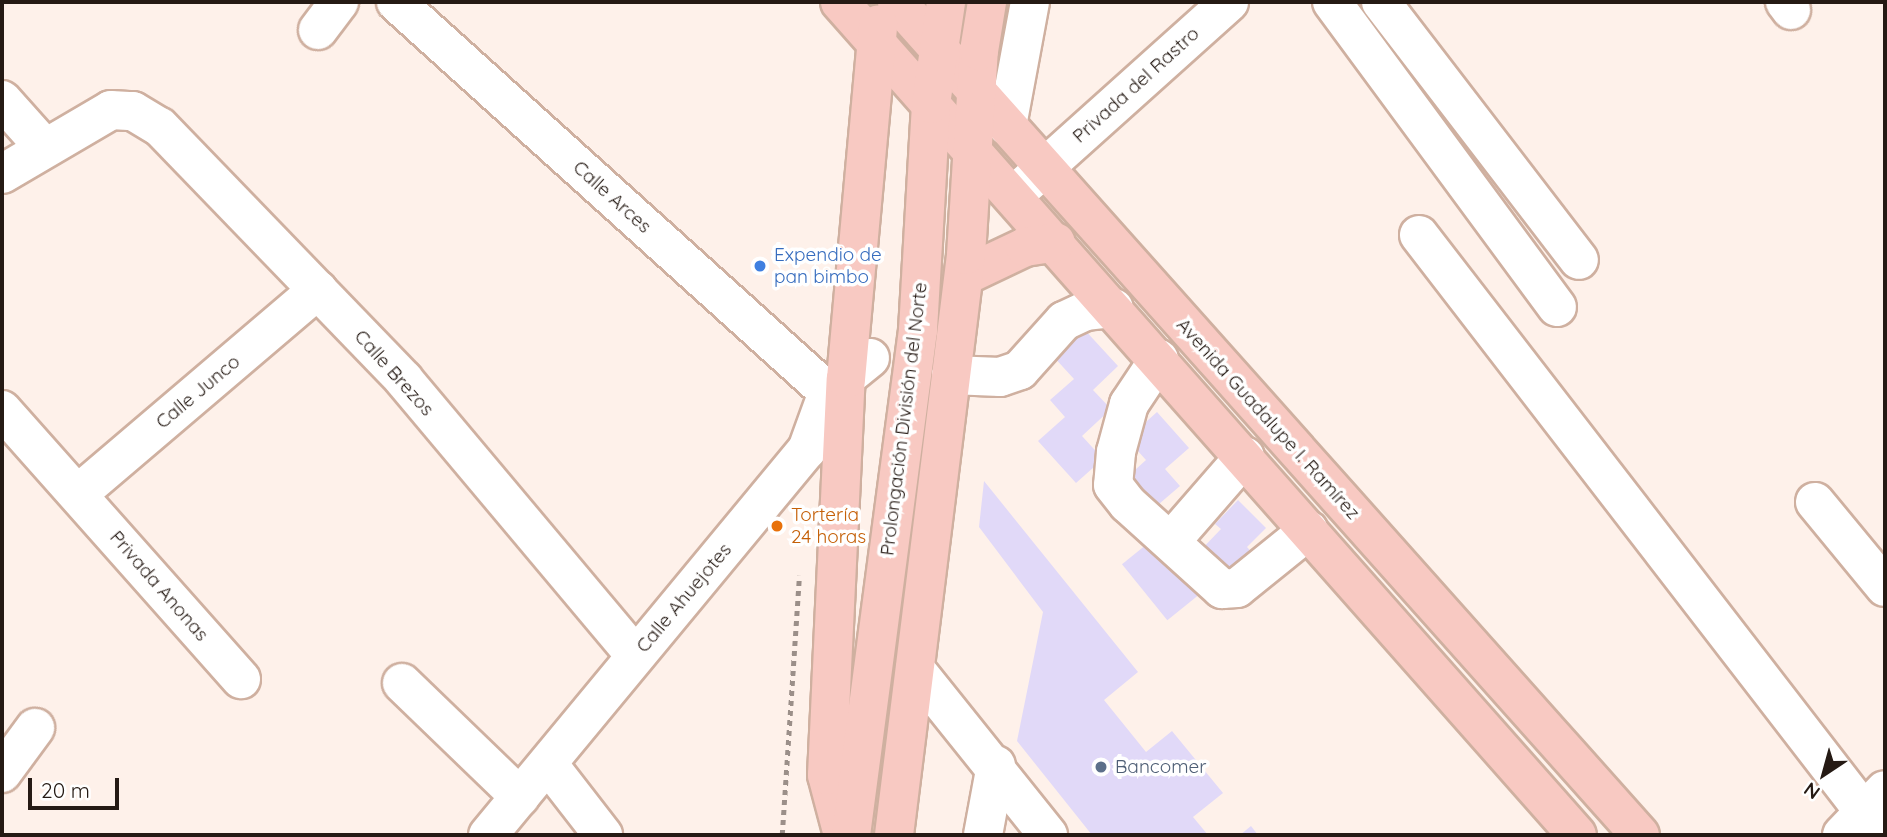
<!DOCTYPE html>
<meta charset="utf-8">
<style>
body{margin:0}
#map{position:relative;width:1887px;height:837px;overflow:hidden;background:#fef1ea;font-family:Quicksand,sans-serif}
div>[style]{position:absolute}
[style*='--x']{left:calc(var(--x)*1px);top:calc(var(--y)*1px);width:calc(var(--w)*1px);rotate:calc(var(--a)*1deg)}
.building>*{inset:0;background:#e1d9f8;transform-origin:0 0}
.path>*{height:4.5px;margin-top:-2.25px;transform-origin:0;background:repeating-linear-gradient(90deg,#9b8f89 0 5px,transparent 0 10px)}
.roads{filter:drop-shadow(2px 0 #cfb0a0) drop-shadow(-2px 0 #cfb0a0) drop-shadow(0 2px #cfb0a0) drop-shadow(0 -2px #cfb0a0)}
.minor>*{height:38px;margin:-19px;padding:0 19px;transform-origin:19px;border-radius:19px;background:#fff}
.major>*{height:38px;margin:-19px;padding:0 19px;transform-origin:19px;border-radius:19px;background:#f8c9c2}
.dots>*{width:19px;height:19px;translate:-50% -50%;box-sizing:border-box;border:4px solid #fff;border-radius:50%}
span{translate:-50% -50%;white-space:nowrap;text-align:center;line-height:1.15;-webkit-text-stroke:7px #fff;paint-order:stroke}
.street-label{font-size:19px;color:#251a14}
.shop-label{font-size:19px;color:#366cbe}
.left{translate:0 -50%;text-align:left}
.food-label{font-size:19px;color:#c56008}
.service-label{font-size:19px;color:#4e5e75}
.frame{position:absolute;inset:0;border:4px solid #251a14;pointer-events:none}
.north{position:absolute;left:1789px;top:739px;width:70px;height:70px;-webkit-text-stroke:5px #fff;paint-order:stroke;rotate:216deg;font-size:19px;font-weight:700;line-height:28px;text-align:center;color:#251a14}
.north::after{content:'';display:block;margin:auto;width:24px;height:32px;background:#251a14;clip-path:polygon(50% 0,100% 100%,50% 72%,0 100%)}
.scale{position:absolute;left:28px;top:778px;width:91px;height:32px;box-sizing:border-box;border:4px solid #251a14;border-top:0;padding-left:9px;font-size:21px;line-height:24px;white-space:nowrap;color:#251a14;-webkit-text-stroke:5px #fff;paint-order:stroke}
</style>
<div id="map">
<div class="building">
<i style="clip-path:polygon(1083px 328px,1118px 366px,1093px 390px,1111px 409px,1082px 436px,1103px 459px,1076px 483px,1038px 441px,1065px 417px,1050px 400px,1074px 379px,1052px 355px)"></i>
<i style="clip-path:polygon(1157px 412px,1189px 448px,1165px 469px,1180px 486px,1152px 510px,1124px 480px,1146px 460px,1127px 439px)"></i>
<i style="clip-path:polygon(984px 481px,1138px 672px,1104px 700px,1146px 752px,1172px 731px,1223px 793px,1193px 817px,1208px 835px,1092px 835px,1017px 741px,1043px 612px,979px 527px)"></i>
<i style="clip-path:polygon(1238px 500px,1266px 528px,1247px 547px,1254px 555px,1225px 583px,1197px 554px,1221px 529px,1215px 524px)"></i>
<i style="left:1157px;top:536px;width:72px;height:45px;rotate:51deg"></i>
<i style="clip-path:polygon(1251px 826px,1258px 835px,1240px 835px)"></i>
</div>
<div class="path">
<i style="--x:782;--y:835;--w:260;--a:-86.2"></i>
</div>
<div class="roads">
<div class="minor">
<i style="--x:396;--y:2;--w:582;--a:42.08"></i>
<i style="--x:1332;--y:2;--w:379;--a:53.6"></i>
<i style="--x:1381;--y:2;--w:325;--a:52.5"></i>
<i style="--x:1785;--y:2;--w:10;--a:53"></i>
<i style="--x:318;--y:30;--w:35;--a:-53"></i>
<i style="--x:2;--y:100;--w:63;--a:48.2"></i>
<i style="--x:1007;--y:126;--w:126;--a:-79.5"></i>
<i style="--x:2;--y:174;--w:126;--a:-30.4"></i>
<i style="--x:111;--y:110;--w:22;--a:3"></i>
<i style="--x:133;--y:111;--w:31;--a:31"></i>
<i style="--x:160;--y:127;--w:351;--a:46"></i>
<i style="--x:404;--y:380;--w:359;--a:50"></i>
<i style="--x:1014;--y:195;--w:289;--a:-41.9"></i>
<i style="--x:1419;--y:235;--w:758;--a:52.34"></i>
<i style="--x:1159;--y:359;--w:54;--a:123.7"></i>
<i style="--x:1129;--y:404;--w:50;--a:105.2"></i>
<i style="--x:1116;--y:452;--w:33;--a:95"></i>
<i style="--x:1113;--y:485;--w:24;--a:52"></i>
<i style="--x:1128;--y:504;--w:127;--a:42.1"></i>
<i style="--x:1222;--y:589;--w:15;--a:-4"></i>
<i style="--x:1237;--y:588;--w:92;--a:-38.9"></i>
<i style="--x:951;--y:375;--w:49;--a:2.3"></i>
<i style="--x:1000;--y:377;--w:21;--a:-19"></i>
<i style="--x:1020;--y:370;--w:66;--a:-48.1"></i>
<i style="--x:1064;--y:321;--w:23;--a:-25"></i>
<i style="--x:1085;--y:311;--w:29;--a:-6"></i>
<i style="--x:2;--y:410;--w:360;--a:48.4"></i>
<i style="--x:78;--y:494;--w:315;--a:-40.4"></i>
<i style="--x:1815;--y:502;--w:110;--a:50.5"></i>
<i style="--x:1172;--y:540;--w:111;--a:-49"></i>
<i style="--x:915;--y:669;--w:213;--a:51.3"></i>
<i style="--x:402;--y:683;--w:164;--a:44"></i>
<i style="--x:548;--y:764;--w:90;--a:52.2"></i>
<i style="--x:2;--y:773;--w:56;--a:-53.7"></i>
<i style="--x:488;--y:835;--w:500;--a:-50.4"></i>
<i style="--x:807;--y:450;--w:62;--a:-70.1"></i>
<i style="--x:828;--y:392;--w:54;--a:-39"></i>
<i style="--x:983;--y:835;--w:71;--a:-79.5"></i>
<i style="--x:1842;--y:835;--w:62;--a:-46.3"></i>
</div>
<div class="major">
<i style="--x:840;--y:2;--w:1112;--a:48.5"></i>
<i style="--x:897;--y:2;--w:1116;--a:48.27"></i>
<i style="--x:964;--y:276;--w:68;--a:-25.4"></i>
<i style="--x:1025;--y:247;--w:31;--a:-9"></i>
<i style="--x:843;--y:835;--w:62;--a:-104.9"></i>
<i style="--x:827;--y:775;--w:396;--a:-87.3"></i>
<i style="--x:846;--y:379;--w:356;--a:-84.8"></i>
<i style="--x:851;--y:835;--w:509;--a:-82.44"></i>
<i style="--x:918;--y:330;--w:226;--a:-86.7"></i>
<i style="--x:931;--y:104;--w:103;--a:-81.6"></i>
<i style="--x:894;--y:835;--w:584;--a:-82.92"></i>
<i style="--x:966;--y:255;--w:204;--a:-86.4"></i>
<i style="--x:979;--y:51;--w:50;--a:-80.7"></i>
</div>
</div>
<div class="dots">
<i style="left:760px;top:266px;background:#3f7fe0"></i>
<i style="left:777px;top:526px;background:#e8710a"></i>
<i style="left:1101px;top:767px;background:#5c6f8a"></i>
</div>
<div class="street-label">
<span style="left:1136px;top:85px;rotate:-42deg">Privada del Rastro</span>
<span style="left:612px;top:197px;rotate:42deg">Calle Arces</span>
<span style="left:394px;top:373px;rotate:48deg">Calle Brezos</span>
<span style="left:198px;top:392px;rotate:-40deg">Calle Junco</span>
<span style="left:904px;top:419px;rotate:-83deg">Prolongación División del Norte</span>
<span style="left:1268px;top:419px;rotate:48deg">Avenida Guadalupe I. Ramírez</span>
<span style="left:159px;top:586px;rotate:49deg">Privada Anonas</span>
<span style="left:684px;top:598px;rotate:-50deg">Calle Ahuejotes</span>
</div>
<div class="shop-label">
<span class="left" style="left:774px;top:266px">Expendio de<br>pan bimbo</span>
</div>
<div class="food-label">
<span class="left" style="left:791px;top:526px">Tortería<br>24 horas</span>
</div>
<div class="service-label">
<span class="left" style="left:1115px;top:767px">Bancomer</span>
</div>
<div class="frame"></div>
<div class="north">N</div>
<div class="scale">20 m</div>
</div>
